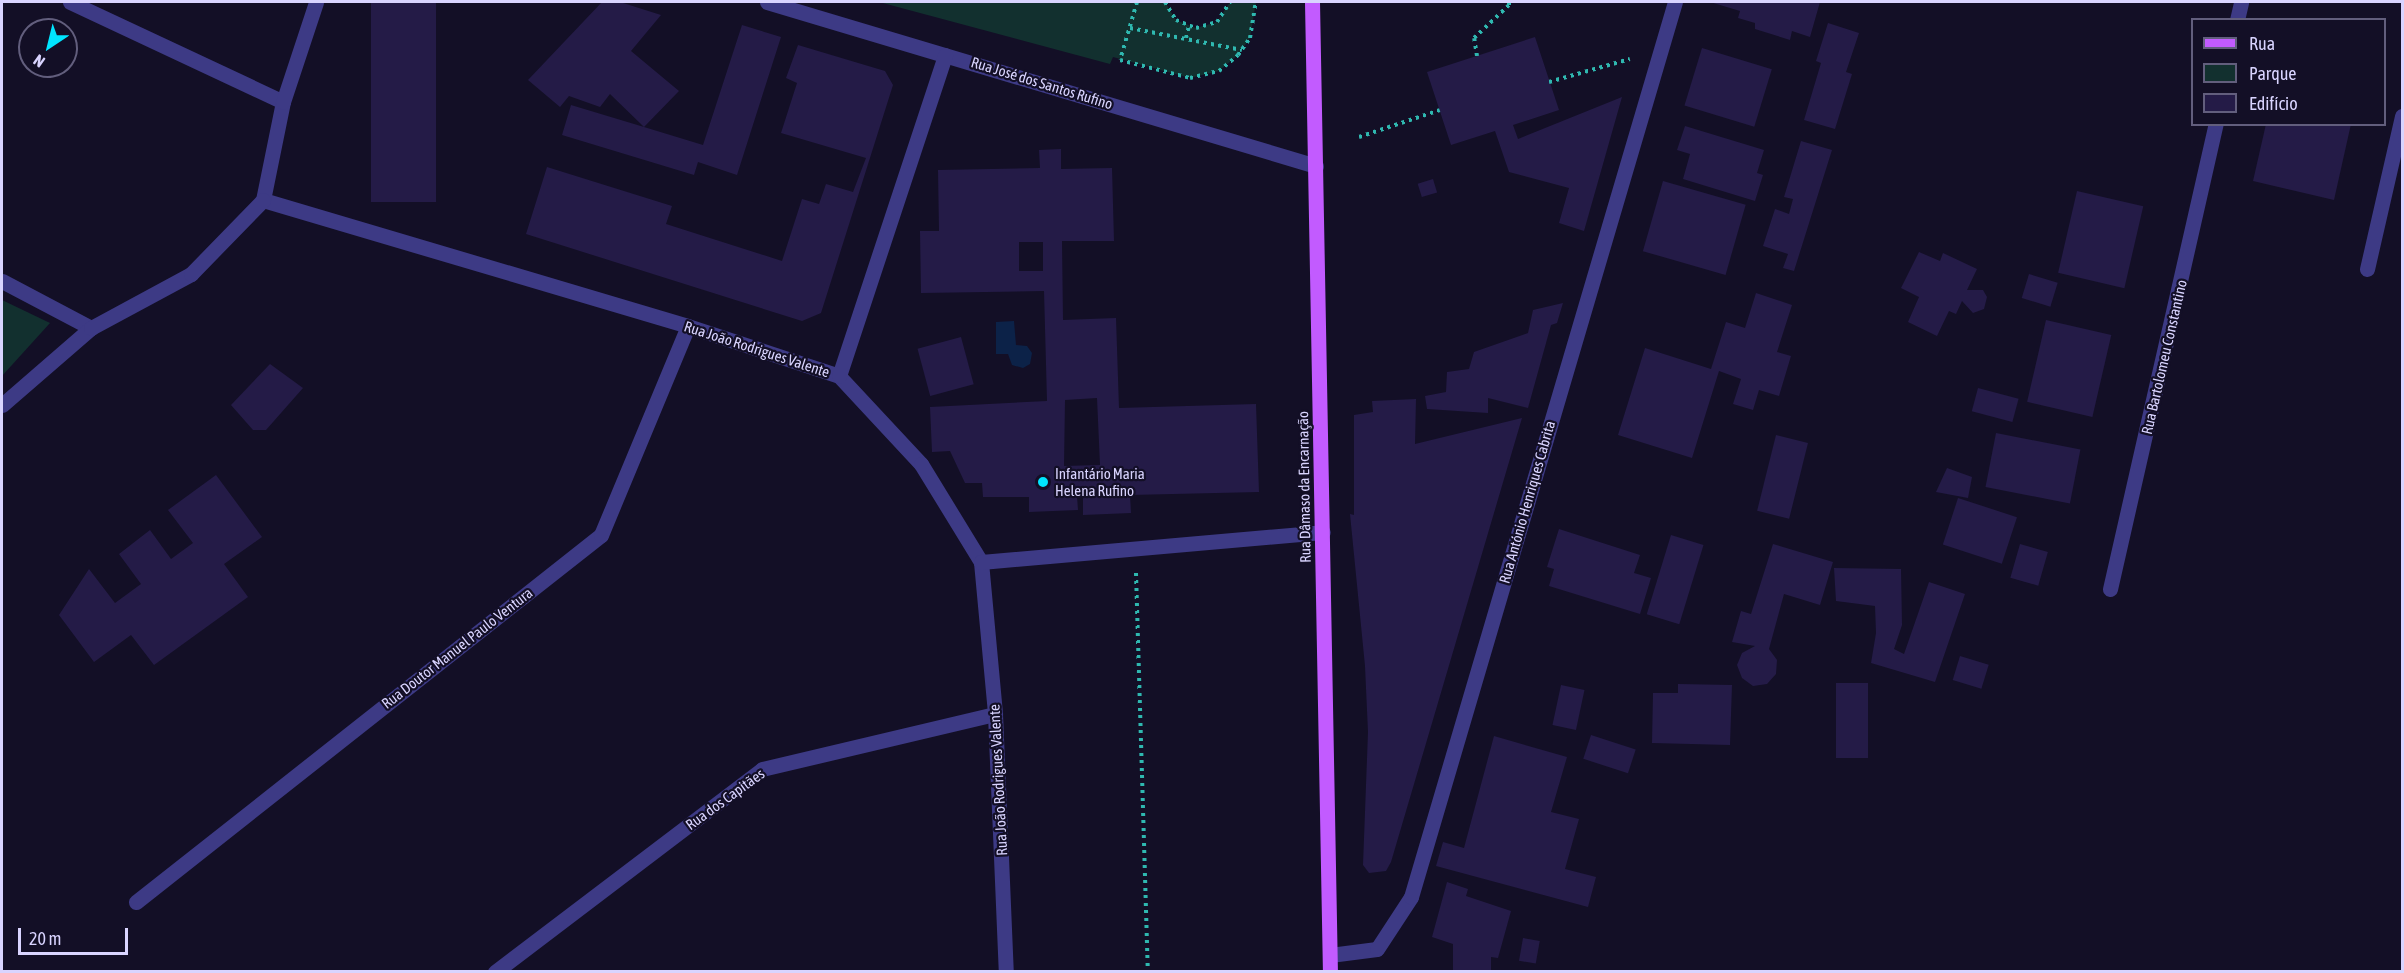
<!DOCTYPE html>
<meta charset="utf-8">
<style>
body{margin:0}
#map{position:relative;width:2404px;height:973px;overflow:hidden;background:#130f26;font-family:"Asap Condensed",sans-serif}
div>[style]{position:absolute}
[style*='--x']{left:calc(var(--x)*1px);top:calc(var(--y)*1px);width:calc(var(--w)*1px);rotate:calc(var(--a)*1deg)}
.green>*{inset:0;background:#12302f}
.water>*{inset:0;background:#0c2248}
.building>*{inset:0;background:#241b47;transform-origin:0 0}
.path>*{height:4px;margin-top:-2px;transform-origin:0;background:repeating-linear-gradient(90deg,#2fb8b0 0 3px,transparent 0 7.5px)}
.minor>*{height:15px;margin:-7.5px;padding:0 7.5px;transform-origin:7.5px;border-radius:7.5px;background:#3d3a85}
.major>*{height:15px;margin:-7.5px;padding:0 7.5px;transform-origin:7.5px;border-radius:7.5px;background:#c25bff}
.dots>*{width:16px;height:16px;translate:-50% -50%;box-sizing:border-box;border:3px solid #130f26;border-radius:50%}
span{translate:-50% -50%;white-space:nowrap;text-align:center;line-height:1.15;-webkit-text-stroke:4.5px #130f26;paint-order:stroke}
.street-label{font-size:15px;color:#d9d4ff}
.poi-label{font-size:15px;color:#d9d4ff}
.left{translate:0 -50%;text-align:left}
.frame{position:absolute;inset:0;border:3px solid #d9d4ff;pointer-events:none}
.legend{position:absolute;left:2191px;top:18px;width:195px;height:108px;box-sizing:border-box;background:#130f26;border:2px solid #625e7d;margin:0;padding:8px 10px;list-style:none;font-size:18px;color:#d9d4ff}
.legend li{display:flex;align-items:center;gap:12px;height:30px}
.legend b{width:30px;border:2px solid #625e7d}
.north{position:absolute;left:18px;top:18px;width:60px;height:60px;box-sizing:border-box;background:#130f26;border:2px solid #625e7d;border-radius:50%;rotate:215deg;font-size:16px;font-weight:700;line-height:24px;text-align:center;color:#d9d4ff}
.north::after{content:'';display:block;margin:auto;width:21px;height:27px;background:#00e5ff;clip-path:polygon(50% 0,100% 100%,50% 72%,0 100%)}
.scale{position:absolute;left:18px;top:928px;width:110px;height:27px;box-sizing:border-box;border:3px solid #d9d4ff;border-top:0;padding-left:8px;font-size:18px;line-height:21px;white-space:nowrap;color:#d9d4ff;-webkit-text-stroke:4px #130f26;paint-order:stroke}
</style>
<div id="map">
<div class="green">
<i style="clip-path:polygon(879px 2px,1165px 2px,1176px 20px,1196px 28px,1217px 22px,1230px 2px,1256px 2px,1250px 38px,1238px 55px,1219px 71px,1190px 78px,1113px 57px,1110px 64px)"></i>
<i style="clip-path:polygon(2px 300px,50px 323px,2px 376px)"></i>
</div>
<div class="water">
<i style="clip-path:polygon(1014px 321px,1016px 345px,1027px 346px,1032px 353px,1030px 364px,1023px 368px,1012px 365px,1008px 354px,996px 354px,996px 322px)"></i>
</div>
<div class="building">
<i style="left:371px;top:2px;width:65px;height:200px"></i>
<i style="clip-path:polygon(602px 2px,620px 2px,661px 15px,631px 51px,679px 91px,644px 127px,703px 145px,742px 25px,781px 37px,737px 175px,698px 162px,694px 175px,562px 135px,571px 105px,644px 127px,610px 94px,600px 107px,569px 96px,560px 107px,528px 80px)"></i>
<i style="clip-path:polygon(1710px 2px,1820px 2px,1810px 37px,1792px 31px,1790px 40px,1755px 29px,1755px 23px,1738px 18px,1740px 11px)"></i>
<i style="clip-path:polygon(1828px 23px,1859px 33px,1846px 72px,1852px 74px,1835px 129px,1804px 120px,1821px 63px,1816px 61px)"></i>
<i style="clip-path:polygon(1535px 37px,1559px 110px,1513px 125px,1518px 139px,1622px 97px,1584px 231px,1559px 223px,1569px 188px,1509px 172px,1495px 131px,1451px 145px,1427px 72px)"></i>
<i style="clip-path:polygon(798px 45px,885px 71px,893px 85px,821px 313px,802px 321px,526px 234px,547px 167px,672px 206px,666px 224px,782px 261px,802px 199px,819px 204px,826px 184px,853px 192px,866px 158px,781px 133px,797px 83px,786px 78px)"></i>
<i style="left:1702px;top:48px;width:73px;height:60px;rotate:17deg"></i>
<i style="clip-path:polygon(2266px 124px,2351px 124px,2334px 200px,2253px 181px)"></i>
<i style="clip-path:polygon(1685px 126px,1764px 150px,1757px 173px,1763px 175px,1755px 201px,1683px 179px,1690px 154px,1677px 150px)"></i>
<i style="clip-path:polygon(1801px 141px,1832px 150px,1794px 271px,1783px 268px,1788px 254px,1763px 246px,1775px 209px,1789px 214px,1793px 199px,1784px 197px)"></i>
<i style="clip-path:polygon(evenodd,1061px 149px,1061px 169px,1112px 168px,1114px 241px,1062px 241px,1063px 320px,1116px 318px,1119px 408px,1256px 404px,1259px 492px,1130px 495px,1131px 513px,1083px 515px,1083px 495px,1077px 496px,1078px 510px,1029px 512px,1029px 497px,983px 497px,982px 483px,965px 483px,950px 451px,932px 452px,930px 407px,1047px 401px,1044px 291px,921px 293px,920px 231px,939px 231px,938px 170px,1040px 168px,1039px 150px,1061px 149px,1019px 242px,1043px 242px,1043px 271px,1019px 271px,1019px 242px,1061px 149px,1097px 398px,1100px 465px,1064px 466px,1065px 400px,1097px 398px)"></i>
<i style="left:1433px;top:179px;width:14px;height:16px;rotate:73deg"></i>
<i style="left:1663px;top:181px;width:86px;height:73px;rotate:16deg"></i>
<i style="left:2077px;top:191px;width:68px;height:84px;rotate:13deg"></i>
<i style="clip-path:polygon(1919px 252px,1940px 261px,1943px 253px,1977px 269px,1967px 290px,1983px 290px,1987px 297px,1984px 309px,1973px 313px,1962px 301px,1956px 314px,1949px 311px,1937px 336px,1908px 322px,1919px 297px,1901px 288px)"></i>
<i style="left:2029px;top:274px;width:30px;height:25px;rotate:17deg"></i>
<i style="clip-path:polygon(1756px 293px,1792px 305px,1777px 352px,1791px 356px,1779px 396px,1759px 390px,1753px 410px,1733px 404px,1741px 379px,1719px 371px,1692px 458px,1618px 435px,1645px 348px,1711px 369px,1726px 322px,1745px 328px)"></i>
<i style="clip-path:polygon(1563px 303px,1557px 323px,1551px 325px,1528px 408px,1488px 398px,1488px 413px,1427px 409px,1425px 396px,1446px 392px,1447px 372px,1469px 369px,1474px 352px,1528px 333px,1533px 310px)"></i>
<i style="left:2046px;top:320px;width:67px;height:84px;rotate:13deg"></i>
<i style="left:961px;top:337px;width:49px;height:45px;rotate:75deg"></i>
<i style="clip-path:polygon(270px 364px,303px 388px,266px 430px,253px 430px,231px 405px)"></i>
<i style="left:1978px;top:388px;width:42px;height:24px;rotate:15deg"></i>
<i style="clip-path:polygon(1416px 399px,1415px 444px,1522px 418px,1391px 862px,1386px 871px,1369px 873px,1363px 865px,1368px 732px,1365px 666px,1350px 514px,1354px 515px,1354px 415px,1373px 412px,1372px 401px)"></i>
<i style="left:1996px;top:433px;width:86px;height:55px;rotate:11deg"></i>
<i style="left:1776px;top:435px;width:33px;height:78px;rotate:14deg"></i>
<i style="clip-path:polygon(1947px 468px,1972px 477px,1968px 498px,1936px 492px)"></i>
<i style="clip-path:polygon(216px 475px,262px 537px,224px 564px,248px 597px,154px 665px,131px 635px,94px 662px,59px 615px,89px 569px,115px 603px,141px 584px,119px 554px,150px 530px,171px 559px,193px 543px,168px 510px)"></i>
<i style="left:1958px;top:498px;width:62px;height:49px;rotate:18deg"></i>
<i style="clip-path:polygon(1559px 529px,1640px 555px,1634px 573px,1651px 578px,1640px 614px,1549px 586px,1554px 569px,1547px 567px)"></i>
<i style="left:1671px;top:535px;width:34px;height:83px;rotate:17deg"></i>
<i style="clip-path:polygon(1773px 544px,1833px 562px,1820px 605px,1784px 594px,1769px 649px,1777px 660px,1776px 674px,1767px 684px,1753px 686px,1742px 678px,1737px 665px,1742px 653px,1755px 646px,1732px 642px,1741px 611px,1751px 614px)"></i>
<i style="left:2020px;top:544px;width:29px;height:35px;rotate:16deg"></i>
<i style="clip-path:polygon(1834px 568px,1901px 569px,1902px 625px,1894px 649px,1904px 654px,1929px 582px,1965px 594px,1935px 682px,1871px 663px,1876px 633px,1875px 606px,1836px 601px)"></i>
<i style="left:1960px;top:656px;width:30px;height:25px;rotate:17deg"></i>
<i style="left:1836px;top:683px;width:32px;height:75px"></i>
<i style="clip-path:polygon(1678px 684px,1732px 685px,1730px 745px,1652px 743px,1653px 693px,1678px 693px)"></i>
<i style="left:1561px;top:685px;width:24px;height:41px;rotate:12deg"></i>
<i style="left:1591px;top:735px;width:47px;height:25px;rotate:18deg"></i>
<i style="clip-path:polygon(1494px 736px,1567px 757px,1551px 812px,1579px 819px,1565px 869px,1596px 877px,1588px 907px,1436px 866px,1443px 842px,1464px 848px)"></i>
<i style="clip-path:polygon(1447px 882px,1468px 889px,1466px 896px,1511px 911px,1498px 958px,1491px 957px,1491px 972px,1453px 972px,1453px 944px,1432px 937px)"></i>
<i style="left:1523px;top:938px;width:17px;height:23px;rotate:10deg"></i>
</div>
<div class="path">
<i style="--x:1137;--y:2;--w:60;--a:106.3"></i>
<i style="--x:1120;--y:60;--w:72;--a:14.4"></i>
<i style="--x:1190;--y:78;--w:30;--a:-14"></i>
<i style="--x:1219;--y:71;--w:25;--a:-40"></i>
<i style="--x:1238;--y:55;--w:21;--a:-55"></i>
<i style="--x:1250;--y:38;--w:36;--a:-81"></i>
<i style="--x:1165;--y:2;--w:21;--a:59"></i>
<i style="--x:1176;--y:20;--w:22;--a:22"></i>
<i style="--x:1196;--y:28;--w:22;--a:-16"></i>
<i style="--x:1217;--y:22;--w:24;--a:-57"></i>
<i style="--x:1130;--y:28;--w:114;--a:11.1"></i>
<i style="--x:1186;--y:38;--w:12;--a:-76"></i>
<i style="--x:1477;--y:56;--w:18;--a:-99"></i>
<i style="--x:1474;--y:38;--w:48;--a:-43.3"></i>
<i style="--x:1509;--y:5;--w:3;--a:-90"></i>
<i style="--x:1549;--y:82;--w:84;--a:-15.9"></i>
<i style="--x:1359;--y:137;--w:85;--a:-18.4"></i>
<i style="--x:1136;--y:573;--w:399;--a:88.3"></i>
</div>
<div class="minor">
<i style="--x:70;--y:2;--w:235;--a:25.1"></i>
<i style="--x:767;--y:2;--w:573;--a:16.63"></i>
<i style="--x:2237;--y:20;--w:18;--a:-77"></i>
<i style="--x:263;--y:200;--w:443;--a:16.5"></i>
<i style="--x:688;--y:326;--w:159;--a:18.3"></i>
<i style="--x:839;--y:376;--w:120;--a:47"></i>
<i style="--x:921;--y:464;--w:115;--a:58.5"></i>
<i style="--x:981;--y:562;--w:153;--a:84.7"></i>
<i style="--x:995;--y:714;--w:258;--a:87.6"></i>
<i style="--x:263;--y:200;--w:100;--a:-78.5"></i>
<i style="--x:283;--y:102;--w:105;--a:-71.7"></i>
<i style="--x:2367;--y:269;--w:157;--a:-77.1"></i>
<i style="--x:2;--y:281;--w:101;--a:27.8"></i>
<i style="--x:839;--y:376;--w:338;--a:-71.7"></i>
<i style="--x:2;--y:405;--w:118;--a:-40.9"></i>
<i style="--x:91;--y:328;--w:114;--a:-28.4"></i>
<i style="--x:191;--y:274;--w:103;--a:-45.8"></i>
<i style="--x:981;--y:562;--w:343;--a:-5"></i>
<i style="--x:2110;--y:589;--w:477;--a:-77.2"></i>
<i style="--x:136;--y:902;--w:592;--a:-38.28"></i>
<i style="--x:601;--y:535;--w:226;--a:-67.4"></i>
<i style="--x:1330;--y:955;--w:47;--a:-7.3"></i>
<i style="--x:1377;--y:949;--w:62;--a:-56.8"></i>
<i style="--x:1411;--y:897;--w:933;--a:-73.57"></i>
<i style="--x:495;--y:972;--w:335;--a:-37.2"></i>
<i style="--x:762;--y:769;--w:239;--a:-13.3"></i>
</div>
<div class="major">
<i style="--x:1312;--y:2;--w:970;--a:88.94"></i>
</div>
<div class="dots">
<i style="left:1043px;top:482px;background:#00e5ff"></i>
</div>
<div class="street-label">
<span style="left:1042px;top:83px;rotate:17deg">Rua José dos Santos Rufino</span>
<span style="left:757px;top:349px;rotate:18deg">Rua João Rodrigues Valente</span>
<span style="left:2164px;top:357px;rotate:-77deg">Rua Bartolomeu Constantino</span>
<span style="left:1304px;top:487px;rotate:-91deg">Rua Dâmaso da Encarnação</span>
<span style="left:1527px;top:502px;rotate:-74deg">Rua António Henriques Cabrita</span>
<span style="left:457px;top:648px;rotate:-38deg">Rua Doutor Manuel Paulo Ventura</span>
<span style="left:998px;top:780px;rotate:-93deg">Rua João Rodrigues Valente</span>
<span style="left:725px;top:799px;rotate:-36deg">Rua dos Capitães</span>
</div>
<div class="poi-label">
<span class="left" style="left:1055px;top:482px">Infantário Maria<br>Helena Rufino</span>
</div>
<div class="frame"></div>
<ul class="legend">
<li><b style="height:8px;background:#c25bff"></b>Rua</li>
<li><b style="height:16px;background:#12302f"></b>Parque</li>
<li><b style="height:16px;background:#241b47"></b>Edifício</li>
</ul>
<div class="north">N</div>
<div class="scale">20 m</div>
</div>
